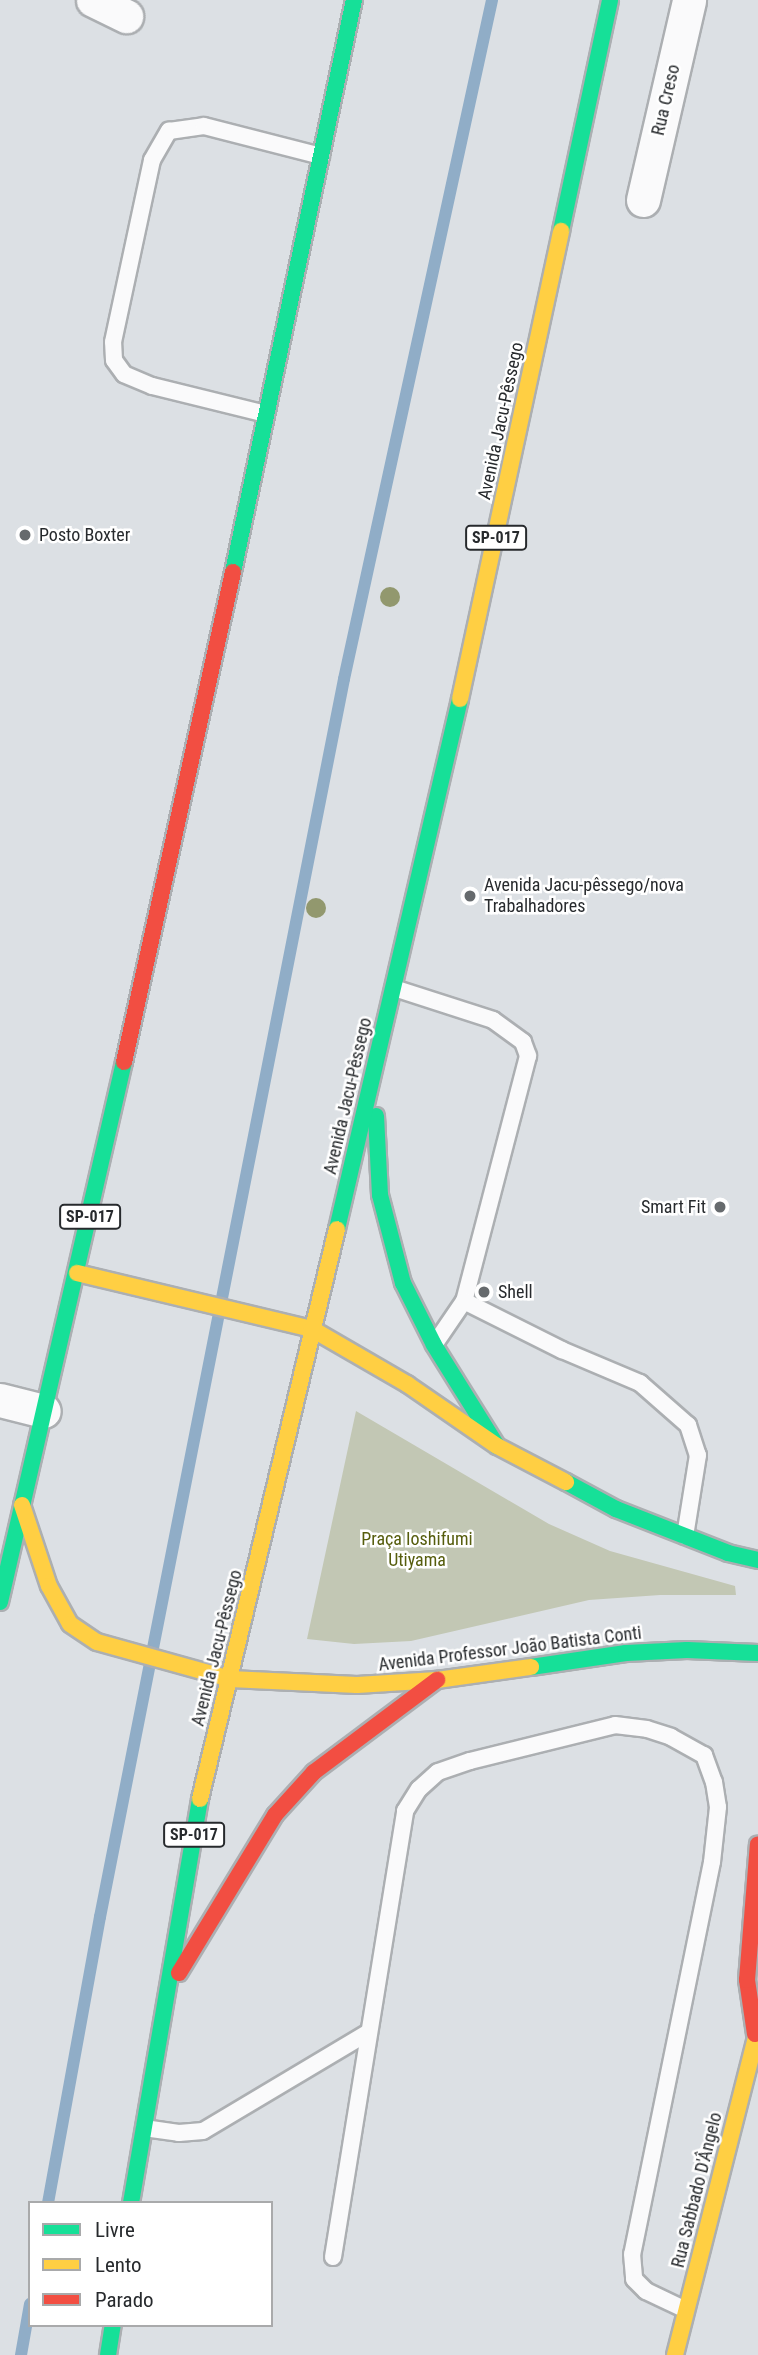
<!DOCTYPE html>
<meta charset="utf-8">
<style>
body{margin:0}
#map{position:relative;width:758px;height:2355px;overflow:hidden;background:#dce0e4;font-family:"Roboto Condensed",sans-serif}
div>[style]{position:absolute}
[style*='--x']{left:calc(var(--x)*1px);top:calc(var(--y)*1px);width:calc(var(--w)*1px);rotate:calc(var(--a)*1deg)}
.green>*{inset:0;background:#c2c7b4}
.stream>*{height:12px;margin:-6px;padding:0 6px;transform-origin:6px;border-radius:6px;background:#90adc7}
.roads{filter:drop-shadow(2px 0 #acafb2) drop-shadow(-2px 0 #acafb2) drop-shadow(0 2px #acafb2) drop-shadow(0 -2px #acafb2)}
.lane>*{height:16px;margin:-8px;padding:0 8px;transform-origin:8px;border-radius:8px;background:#fafafb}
.street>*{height:33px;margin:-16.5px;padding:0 16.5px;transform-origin:16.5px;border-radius:16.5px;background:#fafafb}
.fast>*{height:16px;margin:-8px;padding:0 8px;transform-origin:8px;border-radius:8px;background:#16e098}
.slow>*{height:16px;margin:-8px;padding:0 8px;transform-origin:8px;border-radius:8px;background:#ffcf43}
.jam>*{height:16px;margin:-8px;padding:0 8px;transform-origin:8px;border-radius:8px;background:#f24e42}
.trees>*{width:20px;height:20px;margin:-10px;border-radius:50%;background:#92986e}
.dots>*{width:19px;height:19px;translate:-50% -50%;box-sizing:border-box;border:4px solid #fff;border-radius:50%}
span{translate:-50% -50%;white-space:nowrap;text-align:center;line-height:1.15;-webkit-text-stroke:5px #fff;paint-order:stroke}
.shield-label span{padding:2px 5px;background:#fff;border:2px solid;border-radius:5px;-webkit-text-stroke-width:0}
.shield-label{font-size:16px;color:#272a2d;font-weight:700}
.street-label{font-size:18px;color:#272a2d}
.poi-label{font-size:18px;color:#272a2d}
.left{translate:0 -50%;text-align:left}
.right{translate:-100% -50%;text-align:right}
.park-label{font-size:18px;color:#565d0d}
.legend{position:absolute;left:28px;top:2201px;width:245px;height:126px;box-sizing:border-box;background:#fff;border:2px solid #a9aaab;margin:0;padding:9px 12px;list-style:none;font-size:21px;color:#272a2d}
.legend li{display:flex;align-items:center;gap:14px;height:35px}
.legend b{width:35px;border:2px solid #a9aaab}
</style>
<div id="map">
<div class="green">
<i style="clip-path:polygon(356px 1411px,549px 1524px,610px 1551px,735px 1586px,736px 1595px,660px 1595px,589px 1600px,411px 1641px,354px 1644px,307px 1639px)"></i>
</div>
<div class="stream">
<i style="--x:48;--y:2203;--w:291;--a:-79.7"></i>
<i style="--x:100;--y:1917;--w:1262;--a:-78.85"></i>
<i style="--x:344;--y:679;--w:695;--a:-77.7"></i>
<i style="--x:21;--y:2355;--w:52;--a:-80"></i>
</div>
<div class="roads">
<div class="lane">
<i style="--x:266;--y:414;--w:117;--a:-166.2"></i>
<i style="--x:152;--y:386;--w:30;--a:-157"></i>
<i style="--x:124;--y:374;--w:17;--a:-126"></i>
<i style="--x:114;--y:360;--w:18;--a:-93"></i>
<i style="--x:113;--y:342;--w:186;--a:-77.9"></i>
<i style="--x:152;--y:160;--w:34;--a:-60"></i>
<i style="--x:169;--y:131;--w:35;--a:-8"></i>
<i style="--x:204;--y:126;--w:121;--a:14.4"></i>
<i style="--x:394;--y:988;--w:104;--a:17.9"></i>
<i style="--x:493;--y:1020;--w:37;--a:36"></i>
<i style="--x:523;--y:1042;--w:15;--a:70"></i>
<i style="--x:528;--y:1056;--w:253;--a:104.6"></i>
<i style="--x:464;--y:1301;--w:53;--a:124.3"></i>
<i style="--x:464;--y:1301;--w:110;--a:26.6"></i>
<i style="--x:562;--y:1350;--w:85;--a:22.9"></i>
<i style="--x:640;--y:1383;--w:64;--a:41.2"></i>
<i style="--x:688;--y:1425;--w:32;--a:72"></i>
<i style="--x:698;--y:1455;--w:82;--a:99.1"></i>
<i style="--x:144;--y:2128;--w:35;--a:8"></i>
<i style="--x:179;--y:2133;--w:24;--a:-5"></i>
<i style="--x:203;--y:2131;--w:193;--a:-30.8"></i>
<i style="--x:333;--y:2257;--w:452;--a:-80.8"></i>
<i style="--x:405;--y:1811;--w:26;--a:-58"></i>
<i style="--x:419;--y:1789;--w:25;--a:-42"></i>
<i style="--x:438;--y:1772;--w:34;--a:-19"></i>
<i style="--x:470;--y:1761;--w:149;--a:-13.9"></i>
<i style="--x:615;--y:1725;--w:32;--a:7"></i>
<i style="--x:647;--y:1729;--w:25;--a:18"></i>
<i style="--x:671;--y:1737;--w:38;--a:29"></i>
<i style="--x:704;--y:1755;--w:29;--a:70"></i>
<i style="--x:714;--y:1782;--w:25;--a:81"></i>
<i style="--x:718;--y:1807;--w:55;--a:96.2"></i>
<i style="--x:712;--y:1862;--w:400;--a:101.5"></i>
<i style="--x:632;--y:2254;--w:25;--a:85"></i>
<i style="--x:634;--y:2279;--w:17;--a:45"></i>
<i style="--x:646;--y:2291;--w:44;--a:25.4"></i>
</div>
<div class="street">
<i style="--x:93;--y:0;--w:37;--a:26"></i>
<i style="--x:643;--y:200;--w:205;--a:-77"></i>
<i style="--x:0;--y:1400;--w:45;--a:14"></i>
</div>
<div class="fast">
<i style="--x:561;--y:231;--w:236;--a:-78"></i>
<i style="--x:233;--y:572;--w:585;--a:-78.06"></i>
<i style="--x:376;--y:1116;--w:79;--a:87.1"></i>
<i style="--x:380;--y:1195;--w:91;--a:75.4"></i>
<i style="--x:403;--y:1283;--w:69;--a:63.4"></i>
<i style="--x:434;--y:1345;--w:119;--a:58"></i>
<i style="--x:337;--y:1229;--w:544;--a:-76.93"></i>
<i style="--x:566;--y:1482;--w:57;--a:28.4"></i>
<i style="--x:616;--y:1509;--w:120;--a:21.4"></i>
<i style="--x:728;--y:1553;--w:31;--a:13"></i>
<i style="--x:0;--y:1602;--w:554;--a:-77.07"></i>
<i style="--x:531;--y:1667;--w:96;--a:-8.4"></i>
<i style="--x:626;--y:1653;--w:61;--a:-2.8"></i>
<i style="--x:687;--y:1650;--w:71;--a:2.4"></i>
<i style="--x:131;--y:2203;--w:410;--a:-80.3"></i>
<i style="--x:108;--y:2355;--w:30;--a:-81"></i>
</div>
<div class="slow">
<i style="--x:460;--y:699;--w:479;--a:-77.8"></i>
<i style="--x:77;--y:1273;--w:242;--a:13.4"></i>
<i style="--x:312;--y:1329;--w:110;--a:30.1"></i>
<i style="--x:407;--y:1384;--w:109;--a:34.6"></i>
<i style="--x:497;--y:1446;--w:78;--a:27.6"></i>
<i style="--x:22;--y:1505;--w:85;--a:71.6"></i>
<i style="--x:49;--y:1586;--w:43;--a:61.1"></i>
<i style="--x:70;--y:1624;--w:32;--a:34"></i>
<i style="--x:97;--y:1642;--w:138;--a:15.5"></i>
<i style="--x:230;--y:1679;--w:127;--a:2.7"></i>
<i style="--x:357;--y:1685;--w:80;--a:-3.6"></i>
<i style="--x:437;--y:1680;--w:95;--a:-7.9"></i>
<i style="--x:200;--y:1799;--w:586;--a:-76.49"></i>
<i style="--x:675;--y:2355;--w:336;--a:-75.7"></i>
</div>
<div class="jam">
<i style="--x:124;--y:1062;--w:502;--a:-77.46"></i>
<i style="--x:179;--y:1973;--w:185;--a:-58.7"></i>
<i style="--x:275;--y:1815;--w:58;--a:-47.8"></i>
<i style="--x:314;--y:1772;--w:154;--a:-36.8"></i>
<i style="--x:755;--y:2034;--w:55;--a:-98.4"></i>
<i style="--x:747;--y:1980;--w:136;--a:-85.4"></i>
</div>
</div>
<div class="trees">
<i style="left:390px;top:597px"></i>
<i style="left:316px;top:908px"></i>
</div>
<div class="dots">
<i style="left:25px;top:535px;background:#666a6d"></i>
<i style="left:470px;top:896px;background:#666a6d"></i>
<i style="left:720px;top:1207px;background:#666a6d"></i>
<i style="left:484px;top:1292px;background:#666a6d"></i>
</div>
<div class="shield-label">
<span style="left:496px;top:538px">SP-017</span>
<span style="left:90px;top:1217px">SP-017</span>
<span style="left:194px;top:1835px">SP-017</span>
</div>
<div class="street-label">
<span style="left:666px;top:100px;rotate:-77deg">Rua Creso</span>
<span style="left:501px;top:421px;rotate:-78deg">Avenida Jacu-Pêssego</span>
<span style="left:348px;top:1096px;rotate:-77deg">Avenida Jacu-Pêssego</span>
<span style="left:217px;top:1648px;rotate:-76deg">Avenida Jacu-Pêssego</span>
<span style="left:510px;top:1649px;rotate:-7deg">Avenida Professor João Batista Conti</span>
<span style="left:697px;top:2190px;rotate:-76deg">Rua Sabbado D'Ângelo</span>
</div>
<div class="poi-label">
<span class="left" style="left:39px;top:535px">Posto Boxter</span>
<span class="left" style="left:484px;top:896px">Avenida Jacu-pêssego/nova<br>Trabalhadores</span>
<span class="right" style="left:706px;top:1207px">Smart Fit</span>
<span class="left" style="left:498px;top:1292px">Shell</span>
</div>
<div class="park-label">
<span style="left:417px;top:1550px">Praça Ioshifumi<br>Utiyama</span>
</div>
<ul class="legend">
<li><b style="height:9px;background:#16e098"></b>Livre</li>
<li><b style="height:9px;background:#ffcf43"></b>Lento</li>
<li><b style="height:9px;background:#f24e42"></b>Parado</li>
</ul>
</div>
